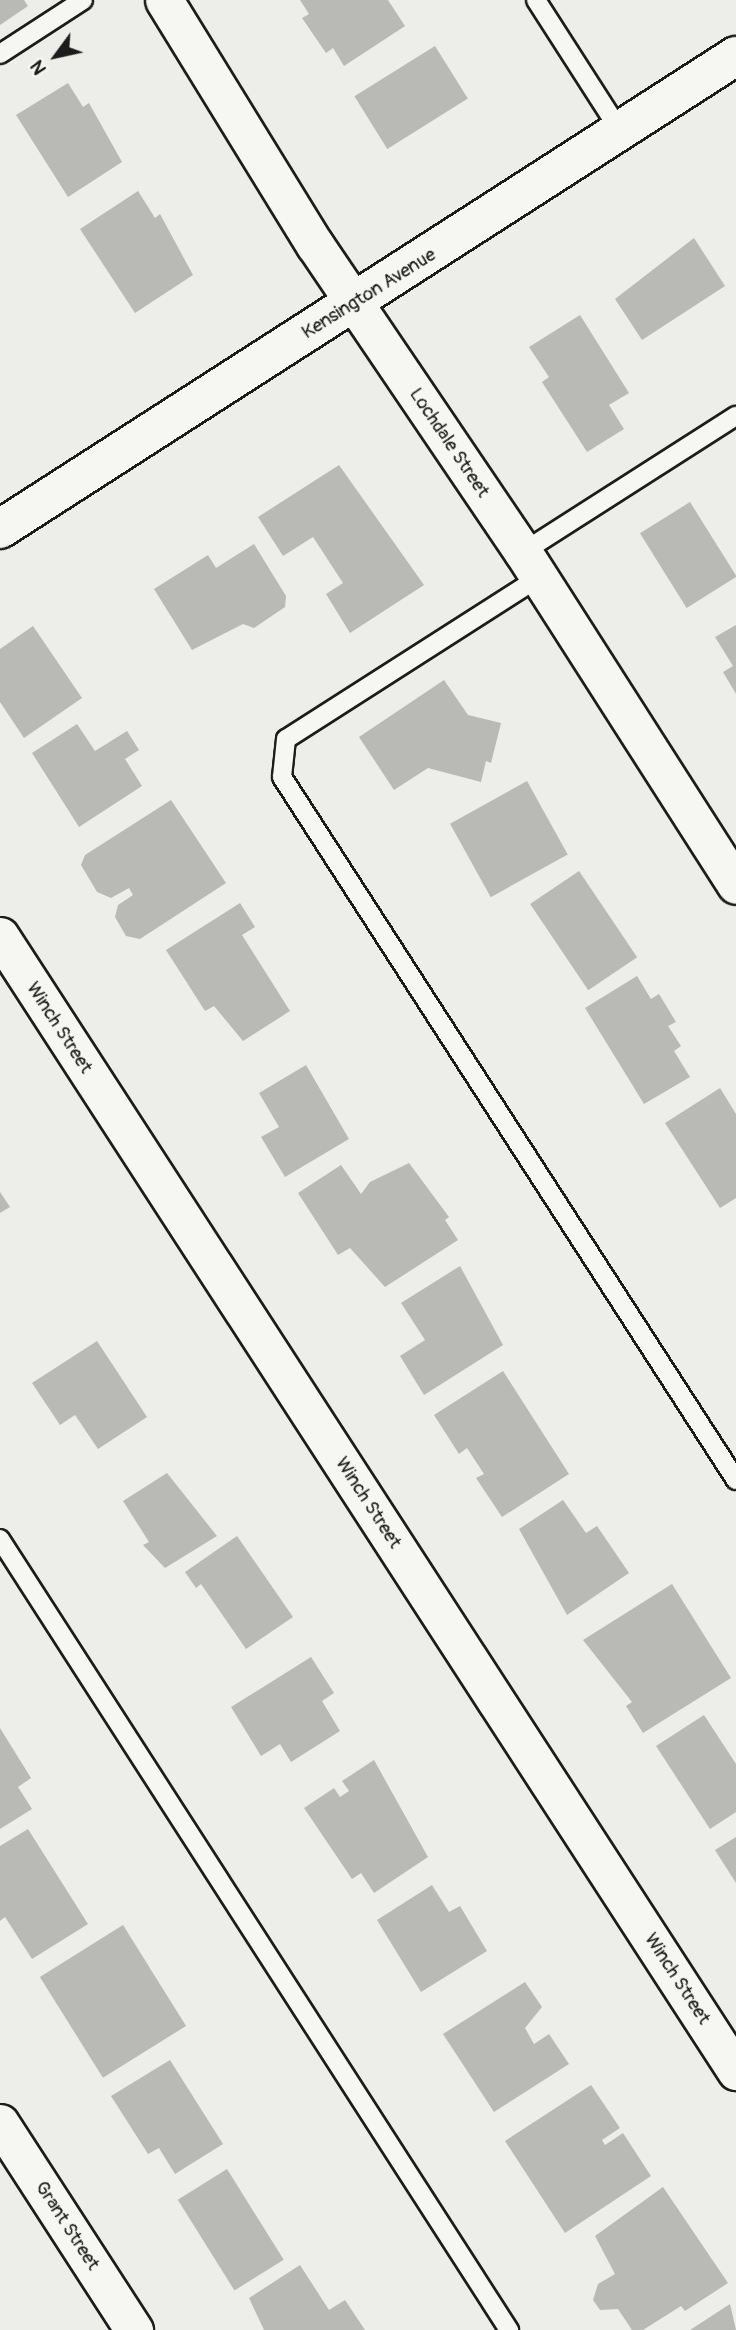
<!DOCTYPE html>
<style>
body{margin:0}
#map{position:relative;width:736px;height:2330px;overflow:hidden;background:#edede9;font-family:Pangolin,sans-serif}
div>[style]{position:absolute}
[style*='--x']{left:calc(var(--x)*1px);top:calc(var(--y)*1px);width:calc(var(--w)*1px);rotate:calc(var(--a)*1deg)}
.building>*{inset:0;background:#b9b9b6;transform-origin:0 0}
.roads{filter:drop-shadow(2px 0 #1c1c1c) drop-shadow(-2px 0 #1c1c1c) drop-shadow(0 2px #1c1c1c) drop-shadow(0 -2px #1c1c1c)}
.service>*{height:18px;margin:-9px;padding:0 9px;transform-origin:9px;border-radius:9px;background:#f6f6f2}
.minor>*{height:37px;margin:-18.5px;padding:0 18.5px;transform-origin:18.5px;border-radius:18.5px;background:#f6f6f2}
.tertiary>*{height:38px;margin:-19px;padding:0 19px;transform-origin:19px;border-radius:19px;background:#f6f6f2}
span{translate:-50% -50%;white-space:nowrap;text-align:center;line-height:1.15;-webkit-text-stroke:6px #f6f6f2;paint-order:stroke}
.street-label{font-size:19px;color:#1c1c1c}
.north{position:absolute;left:21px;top:21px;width:70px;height:70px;-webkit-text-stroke:5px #f6f6f2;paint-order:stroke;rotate:237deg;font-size:19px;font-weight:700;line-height:28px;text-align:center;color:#1c1c1c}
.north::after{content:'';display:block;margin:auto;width:24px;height:32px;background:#1c1c1c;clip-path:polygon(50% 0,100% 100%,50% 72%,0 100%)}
</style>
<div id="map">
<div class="building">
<i style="clip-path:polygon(0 0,24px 0,28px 6px,0 25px)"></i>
<i style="clip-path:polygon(300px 0,388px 0,405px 26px,344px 66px,333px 48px,326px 53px,302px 18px,309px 14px)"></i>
<i style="left:435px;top:46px;width:62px;height:95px;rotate:58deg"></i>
<i style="clip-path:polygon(68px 83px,83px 107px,89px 103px,122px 162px,68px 197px,16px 115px)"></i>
<i style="clip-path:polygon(138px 191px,155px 218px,160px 214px,193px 275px,135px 313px,80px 229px)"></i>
<i style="clip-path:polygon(694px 238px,725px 286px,642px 340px,615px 299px)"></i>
<i style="clip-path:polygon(580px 315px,629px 393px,609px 405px,624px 429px,587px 452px,542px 382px,549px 377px,529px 347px)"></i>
<i style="clip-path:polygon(339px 465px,424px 585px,350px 633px,326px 594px,343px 583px,313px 537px,283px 556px,258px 517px)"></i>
<i style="left:690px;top:502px;width:88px;height:59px;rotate:58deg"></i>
<i style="clip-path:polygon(254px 544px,286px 596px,285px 607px,254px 628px,243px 624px,192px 650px,154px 589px,208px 555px,216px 568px)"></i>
<i style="clip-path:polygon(736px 625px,736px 694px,723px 672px,733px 666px,715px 637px)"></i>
<i style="clip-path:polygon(33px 626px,82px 698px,24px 738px,0 702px,0 649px)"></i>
<i style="clip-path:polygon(444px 680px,468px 715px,501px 723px,491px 763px,486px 761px,481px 782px,428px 768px,394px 790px,359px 737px)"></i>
<i style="clip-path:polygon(77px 724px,95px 751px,127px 731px,139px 750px,125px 759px,142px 786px,79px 827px,32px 753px)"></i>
<i style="left:527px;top:781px;width:84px;height:88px;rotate:61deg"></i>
<i style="clip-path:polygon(171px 800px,226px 883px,140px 939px,126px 936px,115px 917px,118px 905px,133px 895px,129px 888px,111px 898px,97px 892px,81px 865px,85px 855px)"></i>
<i style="left:579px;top:871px;width:104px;height:59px;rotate:56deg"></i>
<i style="clip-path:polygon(240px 903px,255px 927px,242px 935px,290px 1011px,243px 1041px,214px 1006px,205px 1011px,166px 950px)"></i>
<i style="clip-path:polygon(637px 976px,651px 999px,659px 994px,676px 1022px,668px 1026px,681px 1046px,674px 1051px,690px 1077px,644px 1104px,585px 1008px)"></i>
<i style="clip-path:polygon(306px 1065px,349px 1139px,285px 1177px,261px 1137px,279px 1127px,259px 1093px)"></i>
<i style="clip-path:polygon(720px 1088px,736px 1114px,736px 1198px,720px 1208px,665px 1123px)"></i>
<i style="clip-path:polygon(409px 1163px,449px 1217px,445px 1220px,458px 1240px,385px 1287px,350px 1248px,338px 1255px,298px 1193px,341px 1165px,361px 1194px,370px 1182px)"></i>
<i style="clip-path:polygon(0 1192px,10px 1207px,0 1213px)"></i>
<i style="clip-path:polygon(460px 1266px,503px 1345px,424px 1395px,400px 1356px,425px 1340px,401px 1303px)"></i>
<i style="clip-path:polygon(97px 1341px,147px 1417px,98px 1449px,75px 1415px,60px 1425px,32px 1383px)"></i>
<i style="clip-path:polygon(503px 1371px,569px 1474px,502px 1517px,476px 1478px,484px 1474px,467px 1448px,459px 1454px,434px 1415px)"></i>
<i style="clip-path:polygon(167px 1473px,217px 1536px,165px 1568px,143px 1545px,149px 1542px,123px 1501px)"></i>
<i style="clip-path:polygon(563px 1500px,586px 1533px,597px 1526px,629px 1573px,567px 1615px,519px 1529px)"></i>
<i style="clip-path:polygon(237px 1536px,293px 1617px,246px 1649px,201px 1584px,196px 1588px,185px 1572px)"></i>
<i style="clip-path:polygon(672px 1584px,731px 1678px,643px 1733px,626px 1706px,632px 1702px,583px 1640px)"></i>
<i style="clip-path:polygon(311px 1657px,334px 1693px,322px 1701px,340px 1731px,291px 1762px,280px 1744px,261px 1756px,231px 1707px)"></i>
<i style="clip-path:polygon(704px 1715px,736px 1764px,736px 1812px,710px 1829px,656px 1746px)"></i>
<i style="clip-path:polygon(0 1728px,31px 1778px,18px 1787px,32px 1809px,0 1829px)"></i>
<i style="clip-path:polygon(374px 1760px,428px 1857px,374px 1893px,361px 1873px,352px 1879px,304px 1808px,334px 1788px,340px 1797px,349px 1791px,342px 1781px)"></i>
<i style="clip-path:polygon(28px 1829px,88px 1924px,32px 1959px,5px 1917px,0 1921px,0 1846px)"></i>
<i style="clip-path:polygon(736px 1837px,736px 1883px,715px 1850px)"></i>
<i style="clip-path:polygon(432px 1885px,449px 1912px,460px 1906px,487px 1951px,421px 1992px,377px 1920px)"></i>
<i style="left:123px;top:1925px;width:119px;height:98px;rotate:58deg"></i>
<i style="clip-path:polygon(525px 1982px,542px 2007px,525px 2028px,534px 2044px,549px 2034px,569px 2064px,494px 2112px,443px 2034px)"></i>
<i style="clip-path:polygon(170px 2060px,223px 2144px,175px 2174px,159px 2148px,148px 2154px,111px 2096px)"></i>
<i style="clip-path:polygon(591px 2085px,620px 2128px,602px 2140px,605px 2145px,623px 2133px,651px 2176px,565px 2233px,505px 2141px)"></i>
<i style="left:227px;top:2169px;width:107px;height:58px;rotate:58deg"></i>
<i style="clip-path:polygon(663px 2187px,728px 2283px,685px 2311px,681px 2306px,643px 2330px,632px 2330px,618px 2309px,600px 2310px,593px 2300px,598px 2284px,615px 2274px,595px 2236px)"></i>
<i style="clip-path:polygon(300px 2265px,329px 2310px,345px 2300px,365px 2330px,264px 2330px,249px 2298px)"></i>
<i style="clip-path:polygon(730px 2304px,736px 2330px,690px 2330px)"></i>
</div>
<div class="roads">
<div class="service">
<i style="--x:536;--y:0;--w:156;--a:57.3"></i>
<i style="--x:0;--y:54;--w:99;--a:-33"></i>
<i style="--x:523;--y:552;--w:253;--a:-32.6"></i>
<i style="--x:538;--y:578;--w:299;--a:147.4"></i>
<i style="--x:286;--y:739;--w:38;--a:96"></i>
<i style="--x:282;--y:777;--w:837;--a:57.15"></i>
<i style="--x:0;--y:1539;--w:941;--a:57.24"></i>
</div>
<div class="minor">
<i style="--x:164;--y:0;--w:288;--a:58.4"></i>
<i style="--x:315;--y:245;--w:371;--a:55.9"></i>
<i style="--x:523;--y:552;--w:395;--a:57.4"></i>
<i style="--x:0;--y:936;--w:1353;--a:57.04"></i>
<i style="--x:0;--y:2123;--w:247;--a:57.1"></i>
</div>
<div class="tertiary">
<i style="--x:0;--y:529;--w:875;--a:-32.73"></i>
</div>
</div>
<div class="street-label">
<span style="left:369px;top:294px;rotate:-32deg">Kensington Avenue</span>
<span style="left:449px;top:443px;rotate:56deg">Lochdale Street</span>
<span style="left:59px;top:1028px;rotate:57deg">Winch Street</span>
<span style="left:368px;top:1503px;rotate:57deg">Winch Street</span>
<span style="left:677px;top:1979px;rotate:57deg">Winch Street</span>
<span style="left:67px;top:2226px;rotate:57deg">Grant Street</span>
</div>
<div class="north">N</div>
</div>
